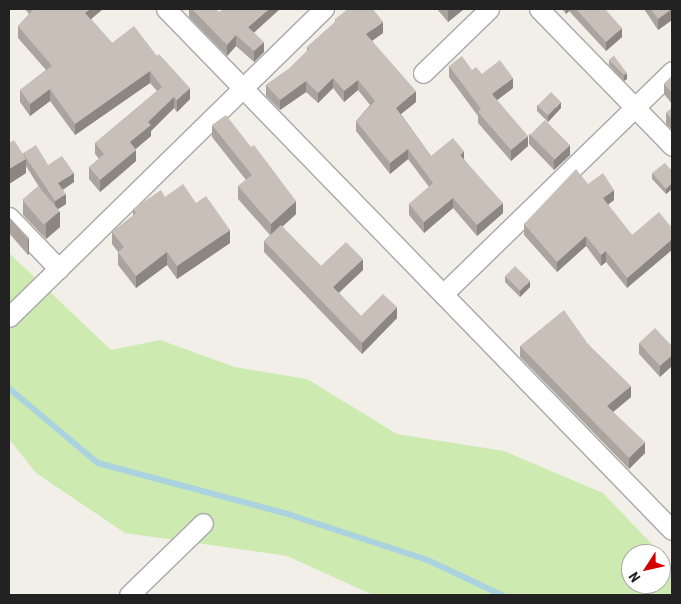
<!DOCTYPE html>
<style>
body{margin:0}
#map{position:relative;width:681px;height:604px;overflow:hidden;background:#f2efe9;font-family:"Roboto Condensed",sans-serif}
div>[style]{position:absolute}
[style*='--x']{left:calc(var(--x)*1px);top:calc(var(--y)*1px);width:calc(var(--w)*1px);rotate:calc(var(--a)*1deg)}
.grass>*{inset:0;background:#cdebb0}
.stream>*{height:5.5px;margin:-2.75px;padding:0 2.75px;transform-origin:2.75px;border-radius:2.75px;background:#aad3df}
.roads{filter:drop-shadow(1px 0 #a9a9a9) drop-shadow(-1px 0 #a9a9a9) drop-shadow(0 1px #a9a9a9) drop-shadow(0 -1px #a9a9a9)}
.minor>*{height:19px;margin:-9.5px;padding:0 9.5px;transform-origin:9.5px;border-radius:9.5px;background:#fff}
.wall>*{inset:0;background:#aba49e}
.shaded-wall>*{inset:0;background:#8b8681;transform-origin:0 0}
.building>*{inset:0;background:#c7bfb8;transform-origin:0 0}
span{translate:-50% -50%;white-space:nowrap;text-align:center;line-height:1.15;-webkit-text-stroke:4.5px #fff;paint-order:stroke}
.frame{position:absolute;inset:0;border:10px solid #222;pointer-events:none}
.north{position:absolute;left:621px;top:544px;width:50px;height:50px;box-sizing:border-box;background:#fff;border:1px solid #a7a7a7;border-radius:50%;rotate:235deg;font-size:14px;font-weight:700;line-height:20px;text-align:center;color:#222}
.north::after{content:'';display:block;margin:auto;width:18px;height:22px;background:#d40000;clip-path:polygon(50% 0,100% 100%,50% 72%,0 100%)}
</style>
<div id="map">
<div class="grass">
<i style="clip-path:polygon(evenodd,9px 253px,111px 350px,160px 340px,235px 367px,307px 379px,397px 434px,504px 451px,603px 493px,672px 565px,672px 595px,373px 595px,287px 556px,125px 533px,36px 473px,9px 439px,9px 253px,631px 554px,661px 554px,661px 584px,631px 584px,631px 554px)"></i>
</div>
<div class="stream">
<i style="--x:9;--y:388;--w:116;--a:40.1"></i>
<i style="--x:98;--y:463;--w:197;--a:15"></i>
<i style="--x:288;--y:514;--w:147;--a:18.2"></i>
<i style="--x:428;--y:560;--w:82;--a:25.3"></i>
</div>
<div class="roads">
<div class="minor">
<i style="--x:166;--y:9;--w:726;--a:45.84"></i>
<i style="--x:539;--y:9;--w:191;--a:45.8"></i>
<i style="--x:423;--y:73;--w:92;--a:-44.1"></i>
<i style="--x:9;--y:217;--w:72;--a:46.1"></i>
<i style="--x:443;--y:294;--w:320;--a:-44.2"></i>
<i style="--x:9;--y:317;--w:441;--a:-44.4"></i>
<i style="--x:129;--y:595;--w:103;--a:-44.2"></i>
</div>
</div>
<div class="wall">
<i style="clip-path:polygon(25px 9px,103px 9px,91px 19px,112px 43px,190px 99px,177px 112px,174px 108px,151px 131px,151px 136px,135px 149px,136px 161px,100px 192px,89px 179px,89px 167px,99px 159px,95px 154px,95px 143px,157px 91px,150px 83px,75px 135px,50px 101px,30px 116px,20px 102px,20px 90px,46px 70px,18px 38px,18px 26px,29px 14px)"></i>
<i style="clip-path:polygon(189px 9px,215px 9px,219px 12px,254px 33px,264px 52px,254px 62px,236px 46px,227px 56px,189px 17px)"></i>
<i style="clip-path:polygon(437px 9px,464px 9px,448px 22px)"></i>
<i style="clip-path:polygon(562px 9px,605px 9px,622px 37px,606px 51px,569px 11px,566px 14px)"></i>
<i style="clip-path:polygon(644px 9px,672px 9px,672px 20px,658px 30px)"></i>
<i style="clip-path:polygon(335px 19px,383px 33px,372px 41px,416px 102px,401px 114px,431px 156px,464px 159px,503px 213px,477px 236px,453px 208px,424px 233px,409px 215px,409px 204px,429px 187px,408px 159px,390px 174px,356px 131px,356px 121px,370px 105px,358px 90px,344px 102px,333px 88px,318px 103px,306px 92px,280px 110px,266px 96px,266px 85px,290px 68px,307px 51px,307px 47px,335px 23px)"></i>
<i style="clip-path:polygon(614px 56px,627px 79px,624px 81px,609px 65px,609px 60px)"></i>
<i style="clip-path:polygon(449px 66px,472px 70px,513px 88px,497px 100px,528px 146px,511px 161px,478px 123px,478px 116px,449px 77px)"></i>
<i style="clip-path:polygon(672px 76px,672px 104px,664px 94px,664px 84px)"></i>
<i style="clip-path:polygon(537px 105px,561px 108px,548px 122px,537px 111px)"></i>
<i style="clip-path:polygon(672px 108px,672px 130px,666px 124px,666px 113px)"></i>
<i style="clip-path:polygon(212px 125px,251px 147px,296px 214px,282px 227px,321px 266px,363px 270px,339px 293px,361px 316px,397px 318px,362px 354px,264px 252px,264px 241px,270px 235px,238px 199px,238px 186px,246px 180px,212px 137px)"></i>
<i style="clip-path:polygon(529px 134px,570px 155px,554px 170px,529px 144px)"></i>
<i style="clip-path:polygon(9px 143px,23px 155px,23px 153px,48px 165px,74px 182px,63px 190px,66px 204px,58px 209px,60px 227px,46px 239px,23px 215px,23px 200px,41px 190px,26px 166px,26px 173px,9px 184px)"></i>
<i style="clip-path:polygon(672px 171px,672px 189px,666px 194px,652px 179px,652px 173px)"></i>
<i style="clip-path:polygon(588px 184px,614px 200px,608px 205px,632px 235px,627px 288px,606px 262px,601px 266px,586px 246px,557px 272px,524px 235px,524px 224px)"></i>
<i style="clip-path:polygon(165px 197px,196px 203px,230px 243px,177px 279px,167px 265px,136px 288px,118px 265px,118px 252px,112px 244px,112px 232px,133px 216px,133px 209px)"></i>
<i style="clip-path:polygon(9px 217px,29px 238px,29px 254px,28px 255px,9px 233px)"></i>
<i style="clip-path:polygon(505px 276px,530px 287px,520px 297px,505px 282px)"></i>
<i style="clip-path:polygon(639px 343px,672px 346px,660px 377px,639px 354px)"></i>
<i style="clip-path:polygon(588px 344px,631px 397px,613px 412px,645px 453px,629px 469px,520px 357px,520px 346px)"></i>
</div>
<div class="shaded-wall">
<i style="clip-path:polygon(90px 9px,103px 9px,85px 24px,85px 13px)"></i>
<i style="clip-path:polygon(269px 9px,280px 9px,248px 38px,248px 27px)"></i>
<i style="clip-path:polygon(451px 9px,464px 9px,448px 22px,448px 11px)"></i>
<i style="clip-path:polygon(566px 9px,569px 9px,569px 11px,566px 14px)"></i>
<i style="clip-path:polygon(672px 9px,672px 20px,658px 30px,658px 19px)"></i>
<i style="clip-path:polygon(383px 22px,383px 33px,366px 45px,366px 34px)"></i>
<i style="clip-path:polygon(622px 28px,622px 37px,606px 51px,606px 42px)"></i>
<i style="clip-path:polygon(236px 35px,236px 46px,227px 56px,227px 45px)"></i>
<i style="clip-path:polygon(264px 42px,264px 52px,254px 62px,254px 51px)"></i>
<i style="clip-path:polygon(150px 71px,150px 83px,75px 135px,75px 124px)"></i>
<i style="clip-path:polygon(627px 73px,627px 79px,624px 81px,624px 75px)"></i>
<i style="clip-path:polygon(333px 78px,333px 88px,318px 103px,318px 93px)"></i>
<i style="clip-path:polygon(513px 78px,513px 88px,492px 104px,492px 94px)"></i>
<i style="clip-path:polygon(358px 80px,358px 90px,344px 102px,344px 91px)"></i>
<i style="clip-path:polygon(306px 81px,306px 92px,280px 110px,280px 100px)"></i>
<i style="clip-path:polygon(190px 88px,190px 99px,177px 112px,177px 100px)"></i>
<i style="clip-path:polygon(50px 89px,50px 101px,30px 116px,30px 104px)"></i>
<i style="clip-path:polygon(416px 91px,416px 102px,396px 118px,396px 108px)"></i>
<i style="clip-path:polygon(174px 97px,174px 108px,151px 131px,151px 136px,130px 154px,130px 142px,148px 122px)"></i>
<i style="clip-path:polygon(561px 102px,561px 108px,548px 122px,548px 116px)"></i>
<i style="clip-path:polygon(528px 136px,528px 146px,511px 161px,511px 150px)"></i>
<i style="clip-path:polygon(570px 145px,570px 155px,554px 170px,554px 160px)"></i>
<i style="clip-path:polygon(408px 149px,408px 159px,390px 174px,390px 163px)"></i>
<i style="clip-path:polygon(136px 150px,136px 161px,100px 192px,100px 180px)"></i>
<i style="clip-path:polygon(464px 151px,464px 162px,460px 155px)"></i>
<i style="clip-path:polygon(26px 159px,26px 173px,9px 184px,9px 169px)"></i>
<i style="clip-path:polygon(74px 173px,74px 182px,58px 192px,58px 183px)"></i>
<i style="clip-path:polygon(672px 183px,672px 189px,666px 194px,666px 189px)"></i>
<i style="clip-path:polygon(614px 190px,614px 200px,603px 208px,603px 198px)"></i>
<i style="clip-path:polygon(66px 194px,66px 204px,55px 211px,55px 201px)"></i>
<i style="clip-path:polygon(453px 198px,453px 208px,424px 233px,424px 222px)"></i>
<i style="clip-path:polygon(296px 201px,296px 214px,271px 237px,271px 224px)"></i>
<i style="clip-path:polygon(503px 203px,503px 213px,477px 236px,477px 225px)"></i>
<i style="clip-path:polygon(60px 211px,60px 227px,46px 239px,46px 223px)"></i>
<i style="clip-path:polygon(230px 230px,230px 243px,177px 279px,177px 266px)"></i>
<i style="clip-path:polygon(586px 236px,586px 246px,557px 272px,557px 262px)"></i>
<i style="left:29px;top:238px;width:16px;height:1px;rotate:90deg"></i>
<i style="clip-path:polygon(672px 239px,672px 250px,627px 288px,627px 278px)"></i>
<i style="clip-path:polygon(606px 251px,606px 262px,601px 266px,601px 255px)"></i>
<i style="clip-path:polygon(167px 252px,167px 265px,136px 288px,136px 276px)"></i>
<i style="clip-path:polygon(363px 259px,363px 270px,333px 298px,333px 287px)"></i>
<i style="clip-path:polygon(530px 281px,530px 287px,520px 297px,520px 291px)"></i>
<i style="clip-path:polygon(397px 307px,397px 318px,362px 354px,362px 343px)"></i>
<i style="clip-path:polygon(672px 355px,672px 366px,660px 377px,660px 366px)"></i>
<i style="clip-path:polygon(631px 386px,631px 397px,607px 417px,607px 406px)"></i>
<i style="clip-path:polygon(645px 442px,645px 453px,629px 469px,629px 458px)"></i>
</div>
<div class="building">
<i style="clip-path:polygon(33px 9px,90px 9px,85px 13px,112px 43px,134px 26px,157px 56px,159px 54px,190px 88px,177px 100px,174px 97px,148px 122px,151px 125px,130px 142px,136px 150px,100px 180px,89px 167px,104px 154px,95px 143px,162px 87px,150px 71px,75px 124px,50px 89px,30px 104px,20px 90px,52px 66px,18px 26px,34px 9px)"></i>
<i style="clip-path:polygon(192px 9px,215px 9px,219px 12px,223px 9px,269px 9px,248px 27px,264px 42px,254px 51px,236px 35px,227px 45px)"></i>
<i style="clip-path:polygon(348px 9px,373px 9px,383px 22px,366px 34px,416px 91px,396px 108px,431px 156px,453px 138px,464px 151px,460px 155px,503px 203px,477px 225px,453px 198px,424px 222px,409px 204px,433px 183px,408px 149px,390px 163px,356px 121px,375px 101px,358px 80px,344px 91px,333px 78px,318px 93px,306px 81px,280px 100px,266px 85px,290px 68px,309px 49px,307px 47px,336px 21px,335px 19px)"></i>
<i style="clip-path:polygon(576px 9px,605px 9px,622px 28px,606px 42px)"></i>
<i style="clip-path:polygon(651px 9px,672px 9px,658px 19px)"></i>
<i style="clip-path:polygon(462px 56px,472px 70px,476px 67px,482px 74px,500px 60px,513px 78px,492px 94px,528px 136px,511px 150px,478px 112px,481px 109px,449px 66px)"></i>
<i style="clip-path:polygon(614px 56px,627px 73px,624px 75px,609px 60px)"></i>
<i style="clip-path:polygon(672px 76px,672px 93px,664px 84px)"></i>
<i style="left:551px;top:92px;width:14px;height:19px;rotate:45deg"></i>
<i style="clip-path:polygon(672px 108px,672px 119px,666px 113px)"></i>
<i style="clip-path:polygon(226px 115px,251px 147px,254px 145px,296px 201px,271px 224px,238px 186px,252px 175px,212px 125px)"></i>
<i style="left:545px;top:120px;width:35px;height:21px;rotate:45deg"></i>
<i style="clip-path:polygon(14px 140px,26px 159px,9px 169px,9px 143px)"></i>
<i style="clip-path:polygon(36px 145px,48px 165px,62px 156px,74px 173px,58px 183px,66px 194px,55px 201px,23px 153px)"></i>
<i style="clip-path:polygon(665px 163px,672px 171px,672px 183px,666px 189px,652px 173px)"></i>
<i style="clip-path:polygon(576px 169px,588px 184px,603px 173px,614px 190px,603px 198px,632px 235px,659px 212px,672px 228px,672px 239px,627px 278px,606px 251px,601px 255px,586px 236px,557px 262px,524px 224px)"></i>
<i style="clip-path:polygon(183px 184px,196px 203px,206px 196px,230px 230px,177px 266px,167px 252px,136px 276px,118px 252px,124px 247px,112px 232px,136px 213px,133px 209px,161px 190px,165px 197px)"></i>
<i style="left:38px;top:186px;width:33px;height:21px;rotate:49deg"></i>
<i style="clip-path:polygon(9px 217px,29px 238px,28px 239px)"></i>
<i style="clip-path:polygon(281px 225px,321px 266px,346px 242px,363px 259px,333px 287px,361px 316px,383px 294px,397px 307px,362px 343px,264px 241px)"></i>
<i style="left:515px;top:266px;width:21px;height:14px;rotate:45deg"></i>
<i style="clip-path:polygon(564px 310px,588px 344px,631px 386px,607px 406px,645px 442px,629px 458px,520px 346px)"></i>
<i style="clip-path:polygon(655px 328px,672px 346px,672px 355px,660px 366px,639px 343px)"></i>
</div>
<div class="frame"></div>
<div class="north">N</div>
</div>
